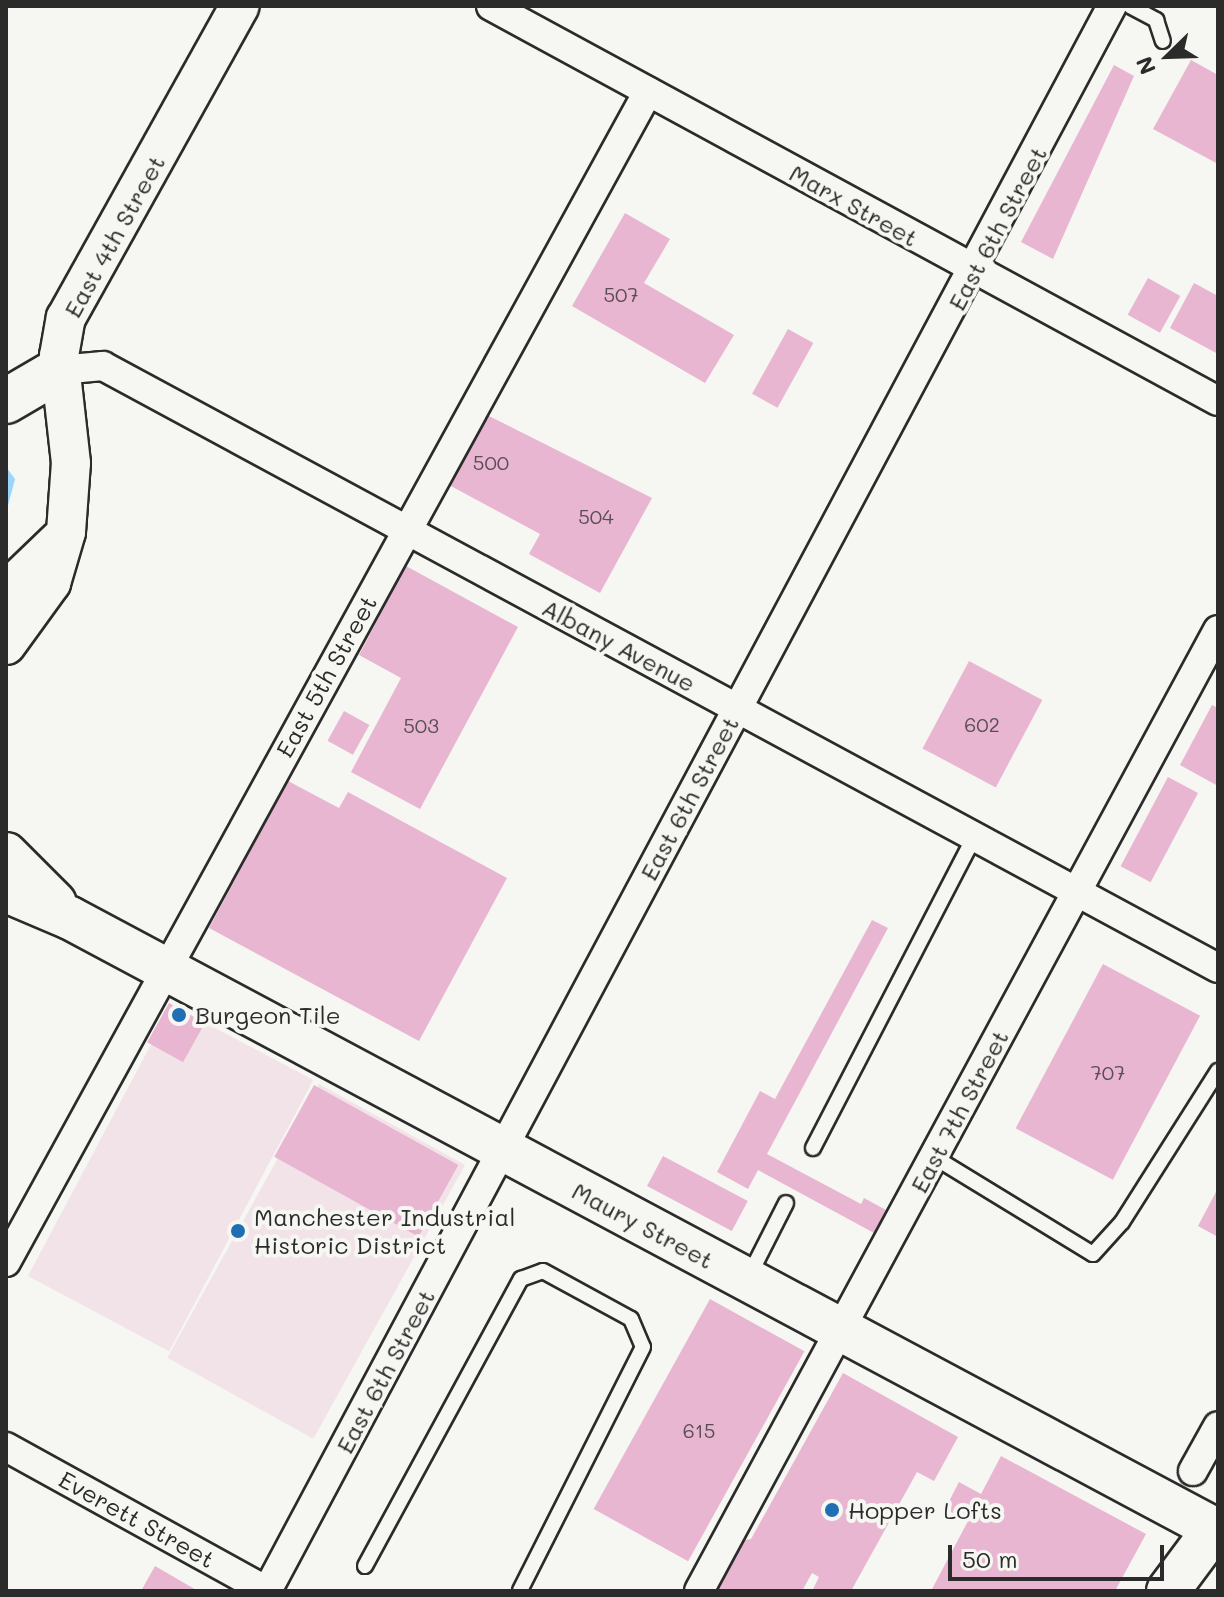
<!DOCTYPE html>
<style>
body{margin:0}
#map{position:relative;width:1224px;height:1597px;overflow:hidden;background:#f6f6f2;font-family:Mali,sans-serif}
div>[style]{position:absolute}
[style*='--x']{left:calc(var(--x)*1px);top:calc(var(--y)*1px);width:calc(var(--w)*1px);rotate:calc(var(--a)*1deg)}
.built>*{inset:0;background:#f2e3e8;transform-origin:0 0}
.water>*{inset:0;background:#9ad5fa}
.building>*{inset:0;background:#e9b6d2;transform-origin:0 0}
.roads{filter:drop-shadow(2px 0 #2b2b2b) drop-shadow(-2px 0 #2b2b2b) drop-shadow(0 2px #2b2b2b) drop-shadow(0 -2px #2b2b2b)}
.lane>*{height:14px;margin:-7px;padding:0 7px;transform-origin:7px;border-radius:7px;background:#f6f6f2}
.street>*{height:28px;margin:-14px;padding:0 14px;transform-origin:14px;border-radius:14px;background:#f6f6f2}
.secondary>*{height:38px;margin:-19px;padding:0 19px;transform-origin:19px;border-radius:19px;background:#f6f6f2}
.primary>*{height:42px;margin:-21px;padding:0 21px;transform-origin:21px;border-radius:21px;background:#f6f6f2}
.highway>*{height:44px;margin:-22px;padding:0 22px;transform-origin:22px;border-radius:22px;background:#f6f6f2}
.dots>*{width:22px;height:22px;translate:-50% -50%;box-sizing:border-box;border:4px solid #f6f6f2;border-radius:50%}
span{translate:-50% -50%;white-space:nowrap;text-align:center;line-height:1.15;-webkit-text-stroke:8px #f6f6f2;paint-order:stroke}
.number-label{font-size:20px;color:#5a4e55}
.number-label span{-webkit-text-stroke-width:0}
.street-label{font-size:24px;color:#2b2b2b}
.poi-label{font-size:24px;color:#2b2b2b}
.left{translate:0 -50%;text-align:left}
.frame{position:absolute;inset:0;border:8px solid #2b2b2b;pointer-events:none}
.north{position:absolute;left:1128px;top:16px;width:80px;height:80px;-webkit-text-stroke:6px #f6f6f2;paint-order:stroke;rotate:247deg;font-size:22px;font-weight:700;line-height:32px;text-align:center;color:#2b2b2b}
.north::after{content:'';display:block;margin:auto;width:28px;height:36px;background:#2b2b2b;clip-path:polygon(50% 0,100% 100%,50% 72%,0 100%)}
.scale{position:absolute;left:948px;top:1545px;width:216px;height:36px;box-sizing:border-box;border:4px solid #2b2b2b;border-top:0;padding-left:10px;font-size:24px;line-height:28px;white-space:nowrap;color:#2b2b2b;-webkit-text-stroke:6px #f6f6f2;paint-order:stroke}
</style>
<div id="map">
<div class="built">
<i style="left:172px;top:1005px;width:160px;height:307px;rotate:28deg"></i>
<i style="left:319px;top:1084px;width:167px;height:313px;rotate:29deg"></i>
</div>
<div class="water">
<i style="clip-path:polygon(6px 467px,15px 479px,6px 513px)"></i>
</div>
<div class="building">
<i style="clip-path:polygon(1191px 60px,1218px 75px,1218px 164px,1153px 129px)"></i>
<i style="clip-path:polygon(1114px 65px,1134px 76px,1053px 259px,1021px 242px)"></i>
<i style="clip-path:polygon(625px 213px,670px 239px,644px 283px,734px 335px,705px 383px,572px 306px)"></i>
<i style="left:1148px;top:278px;width:37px;height:42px;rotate:29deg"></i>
<i style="clip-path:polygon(1194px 283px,1218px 296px,1218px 354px,1170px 328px)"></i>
<i style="left:788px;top:329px;width:29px;height:74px;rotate:29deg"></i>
<i style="clip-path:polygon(487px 415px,652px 498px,600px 593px,529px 554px,540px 534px,449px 485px)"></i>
<i style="clip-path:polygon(406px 566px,518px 627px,420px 809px,351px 772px,401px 678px,359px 655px)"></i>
<i style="left:969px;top:661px;width:83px;height:99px;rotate:28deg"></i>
<i style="clip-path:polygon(1212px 705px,1218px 708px,1218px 786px,1180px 765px)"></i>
<i style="left:344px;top:711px;width:29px;height:34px;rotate:29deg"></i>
<i style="left:1168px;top:777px;width:34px;height:101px;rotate:28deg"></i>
<i style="clip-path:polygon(288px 781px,339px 808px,348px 792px,507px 878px,419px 1041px,209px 928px)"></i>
<i style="clip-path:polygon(872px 920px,888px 928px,767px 1154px,861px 1204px,864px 1198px,886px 1210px,874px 1233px,758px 1170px,748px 1189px,717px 1172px,760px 1091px,775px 1099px)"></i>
<i style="left:1103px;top:964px;width:110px;height:186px;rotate:28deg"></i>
<i style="left:169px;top:1003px;width:41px;height:45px;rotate:29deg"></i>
<i style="left:314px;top:1085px;width:165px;height:82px;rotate:29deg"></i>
<i style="left:663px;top:1156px;width:96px;height:34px;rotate:28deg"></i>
<i style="clip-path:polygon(1218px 1188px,1218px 1237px,1198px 1226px)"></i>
<i style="left:710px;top:1299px;width:108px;height:240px;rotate:29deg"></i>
<i style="clip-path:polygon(843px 1373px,958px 1437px,934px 1481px,917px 1472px,851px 1591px,812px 1591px,819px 1577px,812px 1573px,802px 1591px,713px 1591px,739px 1541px,751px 1539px)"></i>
<i style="clip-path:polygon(1001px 1456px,1146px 1534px,1115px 1591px,931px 1591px,968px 1521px,945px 1509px,959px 1482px,981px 1494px)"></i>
<i style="clip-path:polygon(155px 1566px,198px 1591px,141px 1591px)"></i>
</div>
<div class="roads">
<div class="lane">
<i style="--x:1130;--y:6;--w:30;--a:28"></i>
<i style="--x:1156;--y:20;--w:22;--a:72"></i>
<i style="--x:813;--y:1148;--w:350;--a:-62.6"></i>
<i style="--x:934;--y:1157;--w:186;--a:31.4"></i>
<i style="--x:1093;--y:1254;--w:43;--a:-47.8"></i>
<i style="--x:1122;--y:1222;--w:179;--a:-57.6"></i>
<i style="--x:748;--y:1278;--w:84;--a:-63.1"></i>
<i style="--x:365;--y:1566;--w:327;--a:-61.5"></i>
<i style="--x:521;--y:1279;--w:23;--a:-20"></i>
<i style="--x:543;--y:1271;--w:100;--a:28.6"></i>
<i style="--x:631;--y:1319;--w:30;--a:67"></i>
<i style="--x:643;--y:1347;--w:273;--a:116.8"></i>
</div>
<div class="street">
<i style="--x:491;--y:6;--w:827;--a:28.52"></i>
<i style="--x:59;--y:370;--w:44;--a:-5.2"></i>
<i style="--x:103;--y:366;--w:1267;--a:28.37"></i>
<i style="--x:6;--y:1262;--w:1335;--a:-61.25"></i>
<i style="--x:6;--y:1447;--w:298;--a:28.9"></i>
<i style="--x:1193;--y:1471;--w:51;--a:-60.9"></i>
<i style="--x:267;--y:1591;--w:1796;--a:-61.94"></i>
<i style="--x:699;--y:1591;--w:1092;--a:-61.63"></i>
</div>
<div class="secondary">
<i style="--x:6;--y:591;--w:74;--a:-43.9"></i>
<i style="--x:6;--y:645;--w:77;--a:-54"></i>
<i style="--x:51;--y:583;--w:53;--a:-73.6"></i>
<i style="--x:66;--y:532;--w:69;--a:-85.9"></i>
<i style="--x:71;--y:463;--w:108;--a:-96.4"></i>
<i style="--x:59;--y:356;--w:39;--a:-80"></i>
<i style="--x:66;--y:318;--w:357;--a:-60.9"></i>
</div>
<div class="primary">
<i style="--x:6;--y:854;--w:69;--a:45"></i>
<i style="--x:6;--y:891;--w:69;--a:22.9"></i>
<i style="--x:70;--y:918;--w:1301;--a:28.1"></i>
<i style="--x:1168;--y:1591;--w:77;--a:-53.4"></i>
</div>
<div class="highway">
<i style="--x:6;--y:401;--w:61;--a:-30.3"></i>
</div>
</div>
<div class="dots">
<i style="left:179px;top:1015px;background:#1f6fb2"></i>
<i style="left:238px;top:1231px;background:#1f6fb2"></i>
<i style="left:832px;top:1510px;background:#1f6fb2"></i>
</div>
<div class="number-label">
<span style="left:621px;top:294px">507</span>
<span style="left:491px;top:462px">500</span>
<span style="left:596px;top:516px">504</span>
<span style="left:982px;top:724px">602</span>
<span style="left:421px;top:725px">503</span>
<span style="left:1108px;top:1072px">707</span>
<span style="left:699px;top:1430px">615</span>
</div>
<div class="street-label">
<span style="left:854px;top:205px;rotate:29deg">Marx Street</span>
<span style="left:997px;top:228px;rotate:-62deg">East 6th Street</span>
<span style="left:114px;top:236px;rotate:-61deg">East 4th Street</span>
<span style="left:619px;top:645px;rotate:28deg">Albany Avenue</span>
<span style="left:326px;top:676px;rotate:-61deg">East 5th Street</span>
<span style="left:689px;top:798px;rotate:-62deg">East 6th Street</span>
<span style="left:959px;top:1111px;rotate:-62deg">East 7th Street</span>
<span style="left:643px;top:1225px;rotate:28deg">Maury Street</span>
<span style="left:385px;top:1371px;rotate:-62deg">East 6th Street</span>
<span style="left:137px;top:1519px;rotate:29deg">Everett Street</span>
</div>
<div class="poi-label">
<span class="left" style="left:195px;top:1015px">Burgeon Tile</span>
<span class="left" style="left:254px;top:1231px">Manchester Industrial<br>Historic District</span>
<span class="left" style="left:848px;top:1510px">Hopper Lofts</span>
</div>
<div class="frame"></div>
<div class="north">N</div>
<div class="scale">50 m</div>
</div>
